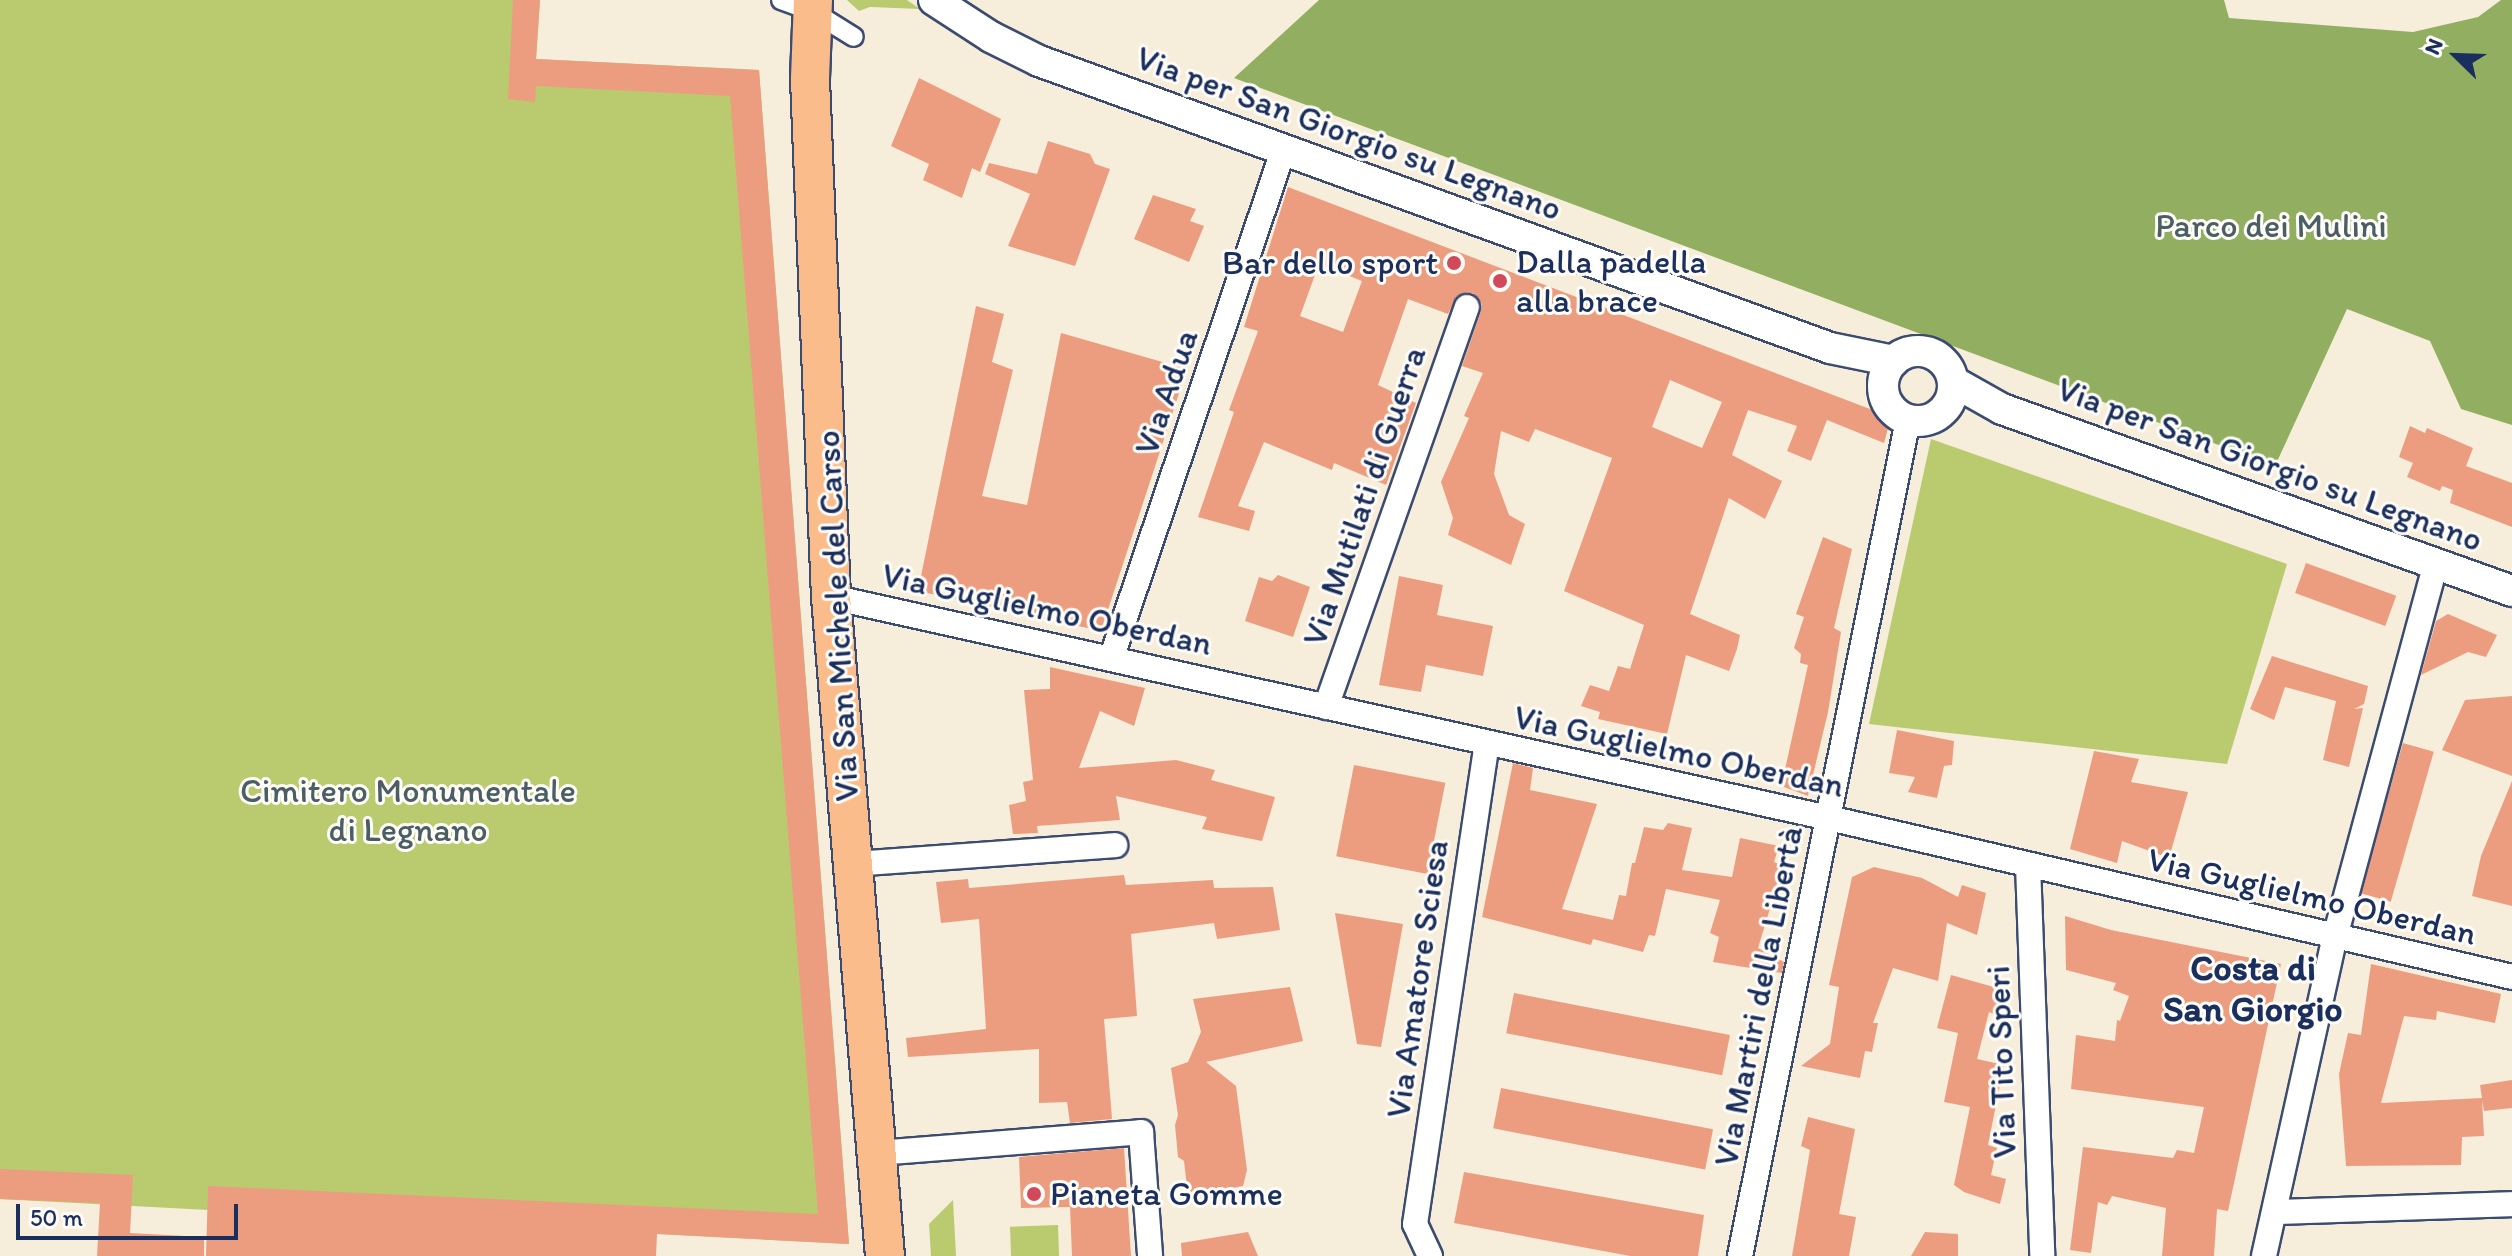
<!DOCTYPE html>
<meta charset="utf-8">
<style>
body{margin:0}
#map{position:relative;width:2512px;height:1256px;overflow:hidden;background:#f7eddb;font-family:Itim,sans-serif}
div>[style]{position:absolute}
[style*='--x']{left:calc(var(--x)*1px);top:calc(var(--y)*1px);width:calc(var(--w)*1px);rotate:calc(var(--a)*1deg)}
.green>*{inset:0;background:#b9cb6e;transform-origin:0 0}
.forest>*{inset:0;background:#92af61}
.building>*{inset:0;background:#ec9d80;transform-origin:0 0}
.roads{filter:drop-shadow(2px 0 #3c4c71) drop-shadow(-2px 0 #3c4c71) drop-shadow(0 2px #3c4c71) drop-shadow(0 -2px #3c4c71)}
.pedestrian>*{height:18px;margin:-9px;padding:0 9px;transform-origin:9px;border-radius:9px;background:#fff}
.minor>*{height:24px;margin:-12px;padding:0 12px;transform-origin:12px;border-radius:12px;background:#fff}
.tertiary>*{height:30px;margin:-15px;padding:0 15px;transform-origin:15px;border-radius:15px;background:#fff}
.tertiary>.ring{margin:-15px;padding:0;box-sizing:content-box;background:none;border:30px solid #fff;border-radius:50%}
.primary>*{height:38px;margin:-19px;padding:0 19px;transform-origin:19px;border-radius:19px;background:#f9bc8a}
.dots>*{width:22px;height:22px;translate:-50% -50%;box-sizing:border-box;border:4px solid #fdfcf7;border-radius:50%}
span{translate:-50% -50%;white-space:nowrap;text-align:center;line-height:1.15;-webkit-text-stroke:6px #fdfcf7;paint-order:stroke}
.street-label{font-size:34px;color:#1b2f5e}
.park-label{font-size:34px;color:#4a5e63}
.poi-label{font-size:34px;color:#1b2f5e}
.left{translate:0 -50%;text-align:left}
.right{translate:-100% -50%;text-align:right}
.neighbourhood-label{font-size:36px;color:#1b2f5e;font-weight:700}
.north{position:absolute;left:2416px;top:16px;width:80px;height:80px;-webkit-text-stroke:6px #fdfcf7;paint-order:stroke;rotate:293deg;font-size:22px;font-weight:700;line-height:32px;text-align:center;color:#1b2f5e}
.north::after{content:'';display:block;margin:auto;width:28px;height:36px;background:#1b2f5e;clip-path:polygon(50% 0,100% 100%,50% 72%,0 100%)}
.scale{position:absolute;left:16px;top:1204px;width:222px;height:36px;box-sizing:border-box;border:4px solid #1b2f5e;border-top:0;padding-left:10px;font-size:24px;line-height:28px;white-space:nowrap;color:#1b2f5e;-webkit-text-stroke:6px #fdfcf7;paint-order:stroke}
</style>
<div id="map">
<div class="green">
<i style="clip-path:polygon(0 0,540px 0,536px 59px,759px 70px,849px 1244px,0 1199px)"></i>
<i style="clip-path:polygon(847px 0,907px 0,920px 9px,870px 7px,859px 11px)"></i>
<i style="clip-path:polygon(1931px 439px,2287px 564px,2227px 764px,1869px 724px)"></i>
<i style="clip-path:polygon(953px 1200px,956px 1256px,931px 1256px,929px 1224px)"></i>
<i style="left:1058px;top:1225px;width:31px;height:48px;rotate:88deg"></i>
</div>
<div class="forest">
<i style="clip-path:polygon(1319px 0,2224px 0,2229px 18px,2413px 32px,2478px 17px,2501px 0,2512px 0,2512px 425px,2461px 409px,2430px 341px,2347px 309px,2275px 466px,1234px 78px)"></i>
</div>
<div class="building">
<i style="clip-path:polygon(513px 0,540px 0,536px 59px,759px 70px,849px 1244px,657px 1234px,656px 1256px,206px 1256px,208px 1186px,818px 1214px,730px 96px,536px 86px,535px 102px,508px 99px)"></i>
<i style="clip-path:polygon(919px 78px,1001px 119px,980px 172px,972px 168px,962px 198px,923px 180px,929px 164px,891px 146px)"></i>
<i style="clip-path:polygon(1048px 141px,1090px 154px,1095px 164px,1110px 169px,1075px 266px,1008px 246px,1030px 194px,985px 174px,989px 163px,1037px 174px)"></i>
<i style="clip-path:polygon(evenodd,1288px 187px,1891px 417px,1884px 443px,1827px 420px,1811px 461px,1787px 451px,1797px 426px,1748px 410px,1732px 455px,1782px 481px,1765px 519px,1729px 498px,1690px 614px,1740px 635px,1737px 649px,1729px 671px,1686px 655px,1667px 734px,1598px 719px,1600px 712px,1581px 706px,1590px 685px,1609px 691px,1618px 666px,1630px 669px,1644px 625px,1564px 591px,1612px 458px,1535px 429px,1529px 442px,1501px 431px,1494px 474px,1509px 515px,1525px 524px,1511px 565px,1448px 535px,1453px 518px,1441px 482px,1469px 418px,1464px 416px,1483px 373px,1462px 366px,1481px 311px,1482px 304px,1473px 293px,1457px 296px,1448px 314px,1408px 299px,1378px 385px,1416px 403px,1386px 485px,1334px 463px,1332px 470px,1264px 442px,1238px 506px,1255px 511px,1249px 531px,1198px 517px,1234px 412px,1229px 410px,1258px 331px,1244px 327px,1288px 187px,1319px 264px,1362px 281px,1343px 332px,1300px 316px,1319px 264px,1288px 187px,1670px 380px,1722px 402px,1702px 448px,1652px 427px,1670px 380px)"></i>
<i style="clip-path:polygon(1153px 195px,1196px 209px,1190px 221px,1204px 226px,1189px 262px,1134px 239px)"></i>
<i style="clip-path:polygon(976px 306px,1004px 314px,992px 362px,1013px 370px,982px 496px,1027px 505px,1061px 333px,1187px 369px,1101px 631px,918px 591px)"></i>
<i style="clip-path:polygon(2410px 426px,2425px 433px,2427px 428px,2473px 448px,2466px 466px,2512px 483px,2512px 527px,2450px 503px,2453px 490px,2442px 486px,2440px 491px,2407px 477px,2413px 463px,2399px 457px)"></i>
<i style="clip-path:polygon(1823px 537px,1852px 549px,1834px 628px,1841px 632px,1828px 712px,1808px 796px,1784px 787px,1787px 776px,1784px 774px,1808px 665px,1800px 663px,1801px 654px,1794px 648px,1804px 617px,1796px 614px)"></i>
<i style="left:2306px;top:563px;width:96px;height:32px;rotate:20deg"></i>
<i style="clip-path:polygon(1278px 575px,1310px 587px,1293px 637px,1245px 621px,1259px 577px,1272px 581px)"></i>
<i style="clip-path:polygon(1399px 576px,1443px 585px,1437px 615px,1493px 626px,1483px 676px,1426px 665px,1421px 692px,1379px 685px)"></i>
<i style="clip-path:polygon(2448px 614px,2497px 635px,2486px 657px,2468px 652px,2421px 675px,2436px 621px)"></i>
<i style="clip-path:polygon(2272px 656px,2368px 686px,2364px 704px,2354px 709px,2363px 708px,2349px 767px,2323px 760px,2336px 701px,2285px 687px,2274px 720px,2250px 709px)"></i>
<i style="clip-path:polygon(1050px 667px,1145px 688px,1134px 726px,1100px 711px,1079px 768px,1176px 760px,1215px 770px,1211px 780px,1275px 797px,1262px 841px,1202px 829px,1207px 817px,1116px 796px,1120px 820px,1037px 826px,1038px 833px,1013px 834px,1009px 805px,1026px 801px,1023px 782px,1033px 780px,1024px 690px,1050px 689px)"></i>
<i style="clip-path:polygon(2512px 696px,2512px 776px,2442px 750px,2465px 700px)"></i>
<i style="clip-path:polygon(1897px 730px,1954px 741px,1952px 765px,1944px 766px,1937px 798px,1908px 792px,1915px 777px,1889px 773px)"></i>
<i style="left:2403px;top:743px;width:32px;height:156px;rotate:16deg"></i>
<i style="clip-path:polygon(2094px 751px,2139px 759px,2131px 782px,2188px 792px,2169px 858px,2122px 841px,2117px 863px,2070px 849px)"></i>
<i style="clip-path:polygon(1513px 763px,1533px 768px,1530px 790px,1597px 804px,1562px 909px,1613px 920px,1619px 895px,1626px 896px,1632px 863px,1635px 863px,1644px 827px,1663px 830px,1668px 823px,1692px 828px,1682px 870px,1732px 877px,1740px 838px,1779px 846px,1774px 862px,1783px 866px,1758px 948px,1784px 962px,1782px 973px,1713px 962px,1719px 937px,1710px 933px,1720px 900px,1666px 889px,1655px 936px,1649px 935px,1643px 952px,1593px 939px,1591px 945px,1482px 917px)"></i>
<i style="left:1354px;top:765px;width:93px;height:93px;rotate:11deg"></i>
<i style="clip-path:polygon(2512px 781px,2512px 906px,2472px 896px,2481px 856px)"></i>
<i style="clip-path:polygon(1874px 867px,1922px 878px,1958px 897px,1962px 885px,1986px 893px,1977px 935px,1947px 923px,1938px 981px,1893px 968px,1873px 1023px,1878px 1023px,1872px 1052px,1865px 1051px,1860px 1078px,1801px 1066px,1830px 1044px,1839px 987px,1829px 985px,1852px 877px)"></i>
<i style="clip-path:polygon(1124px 875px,1126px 885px,1213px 880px,1214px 888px,1273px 887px,1280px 930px,1217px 939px,1214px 923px,1131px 934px,1137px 1016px,1104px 1019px,1112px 1119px,1070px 1123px,1067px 1102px,1039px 1103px,1039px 1049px,908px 1057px,906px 1038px,986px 1029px,979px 919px,941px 923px,936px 882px,968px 879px,969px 888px)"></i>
<i style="clip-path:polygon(1335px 913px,1403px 924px,1381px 1047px,1357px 1044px)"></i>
<i style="clip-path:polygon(2065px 916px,2111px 930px,2281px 964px,2228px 1211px,2217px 1209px,2214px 1256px,2162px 1256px,2166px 1208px,2112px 1196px,2107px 1205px,2098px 1202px,2091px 1253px,2070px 1250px,2083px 1147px,2173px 1158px,2177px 1150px,2194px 1153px,2204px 1107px,2071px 1089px,2076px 1035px,2115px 1041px,2117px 1020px,2120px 1021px,2129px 996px,2113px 990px,2116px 983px,2066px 970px)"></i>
<i style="clip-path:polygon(2371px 964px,2501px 994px,2495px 1023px,2437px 1011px,2436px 1020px,2404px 1016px,2381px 1103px,2482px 1098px,2480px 1085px,2512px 1080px,2512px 1108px,2484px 1111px,2482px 1100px,2484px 1136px,2462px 1137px,2461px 1165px,2346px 1166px,2339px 1074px,2348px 1033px,2361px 1035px)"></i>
<i style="clip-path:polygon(1951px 975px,2001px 989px,1994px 1014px,1989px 1012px,1977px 1059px,2004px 1065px,1988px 1145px,1997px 1148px,1991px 1175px,2006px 1179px,2000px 1204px,1964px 1192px,1954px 1185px,1970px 1107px,1944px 1102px,1958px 1033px,1937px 1028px)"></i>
<i style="clip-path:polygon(1290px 987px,1303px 1041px,1206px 1062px,1236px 1086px,1247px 1170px,1243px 1186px,1188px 1196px,1184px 1161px,1178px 1157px,1175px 1125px,1178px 1115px,1171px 1068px,1188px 1062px,1201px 1032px,1193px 999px)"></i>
<i style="left:1514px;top:993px;width:220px;height:41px;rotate:11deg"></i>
<i style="left:1501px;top:1088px;width:216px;height:41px;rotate:11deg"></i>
<i style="clip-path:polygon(1808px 1117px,1855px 1129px,1839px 1214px,1856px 1217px,1849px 1256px,1792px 1256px,1810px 1150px,1801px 1146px)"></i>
<i style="clip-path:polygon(1124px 1148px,1131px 1256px,1072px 1256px,1070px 1207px,1021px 1208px,1019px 1157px)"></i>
<i style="clip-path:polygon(0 1169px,133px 1175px,130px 1233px,204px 1237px,204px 1256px,97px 1256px,100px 1203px,0 1199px)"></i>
<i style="clip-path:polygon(1464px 1172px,1704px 1215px,1698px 1256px,1630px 1256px,1454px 1223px)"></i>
<i style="clip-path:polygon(1248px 1232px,1258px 1256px,1182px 1256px,1181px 1243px)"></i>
<i style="clip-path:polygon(1925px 1232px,1958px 1234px,1958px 1256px,1911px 1256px)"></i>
</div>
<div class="roads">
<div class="pedestrian">
<i style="--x:781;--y:0;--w:33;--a:20"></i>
<i style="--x:812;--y:11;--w:49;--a:31.8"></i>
</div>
<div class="minor">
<i style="--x:831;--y:597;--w:1022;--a:12.49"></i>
<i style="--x:1829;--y:818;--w:701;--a:13.1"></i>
<i style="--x:1112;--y:656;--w:536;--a:-71.29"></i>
<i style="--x:1326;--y:707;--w:424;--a:-70.6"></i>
<i style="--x:853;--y:864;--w:263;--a:-4.1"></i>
<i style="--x:2028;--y:865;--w:391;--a:87.9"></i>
<i style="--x:877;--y:1153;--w:265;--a:-4.5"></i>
<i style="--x:1141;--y:1132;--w:124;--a:85.8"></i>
<i style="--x:2275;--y:1212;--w:237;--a:-1.9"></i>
<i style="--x:1430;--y:1256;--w:35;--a:-115"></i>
<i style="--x:1415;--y:1224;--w:485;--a:-81.5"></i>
<i style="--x:1740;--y:1256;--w:853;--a:-78.64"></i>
<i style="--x:2264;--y:1256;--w:327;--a:-77.5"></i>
<i style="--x:2335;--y:937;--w:387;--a:-74.9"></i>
</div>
<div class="tertiary">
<i style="--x:934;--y:0;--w:68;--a:33"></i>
<i style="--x:991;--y:37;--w:54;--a:26.6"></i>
<i style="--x:1039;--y:61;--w:841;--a:19.94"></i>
<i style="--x:1830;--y:348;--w:65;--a:11.5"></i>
<i class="ring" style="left:1883px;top:351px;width:40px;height:40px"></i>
<i style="--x:1954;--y:382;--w:55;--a:29.4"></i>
<i style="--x:2002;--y:409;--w:542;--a:19.64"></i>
</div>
<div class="primary">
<i style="--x:813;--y:0;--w:79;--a:92.2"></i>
<i style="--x:810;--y:79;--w:518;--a:87.68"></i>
<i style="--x:831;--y:597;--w:661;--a:85.32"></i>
</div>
</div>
<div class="dots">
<i style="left:1454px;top:263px;background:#d1495b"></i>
<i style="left:1500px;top:281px;background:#d1495b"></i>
<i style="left:1034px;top:1194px;background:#d1495b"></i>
</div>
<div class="street-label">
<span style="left:1349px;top:133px;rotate:20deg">Via per San Giorgio su Legnano</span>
<span style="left:1166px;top:392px;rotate:-71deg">Via Adua</span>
<span style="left:2270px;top:464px;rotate:20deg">Via per San Giorgio su Legnano</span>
<span style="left:1364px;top:496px;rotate:-71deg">Via Mutilati di Guerra</span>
<span style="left:1047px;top:609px;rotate:12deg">Via Guglielmo Oberdan</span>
<span style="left:837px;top:616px;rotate:-93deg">Via San Michele del Carso</span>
<span style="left:1679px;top:751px;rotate:12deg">Via Guglielmo Oberdan</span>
<span style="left:2312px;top:896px;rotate:13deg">Via Guglielmo Oberdan</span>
<span style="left:1417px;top:979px;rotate:-82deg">Via Amatore Sciesa</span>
<span style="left:1758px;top:996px;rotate:-79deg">Via Martiri della Libertà</span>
<span style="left:2001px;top:1062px;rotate:-92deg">Via Tito Speri</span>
</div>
<div class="park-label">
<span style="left:2271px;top:226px">Parco dei Mulini</span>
<span style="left:408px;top:810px">Cimitero Monumentale<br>di Legnano</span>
</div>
<div class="poi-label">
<span class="left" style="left:1516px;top:281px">Dalla padella<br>alla brace</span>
<span class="right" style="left:1438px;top:263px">Bar dello sport</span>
<span class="left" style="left:1050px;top:1194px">Pianeta Gomme</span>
</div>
<div class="neighbourhood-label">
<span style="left:2253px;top:988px">Costa di<br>San Giorgio</span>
</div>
<div class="north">N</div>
<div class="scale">50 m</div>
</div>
